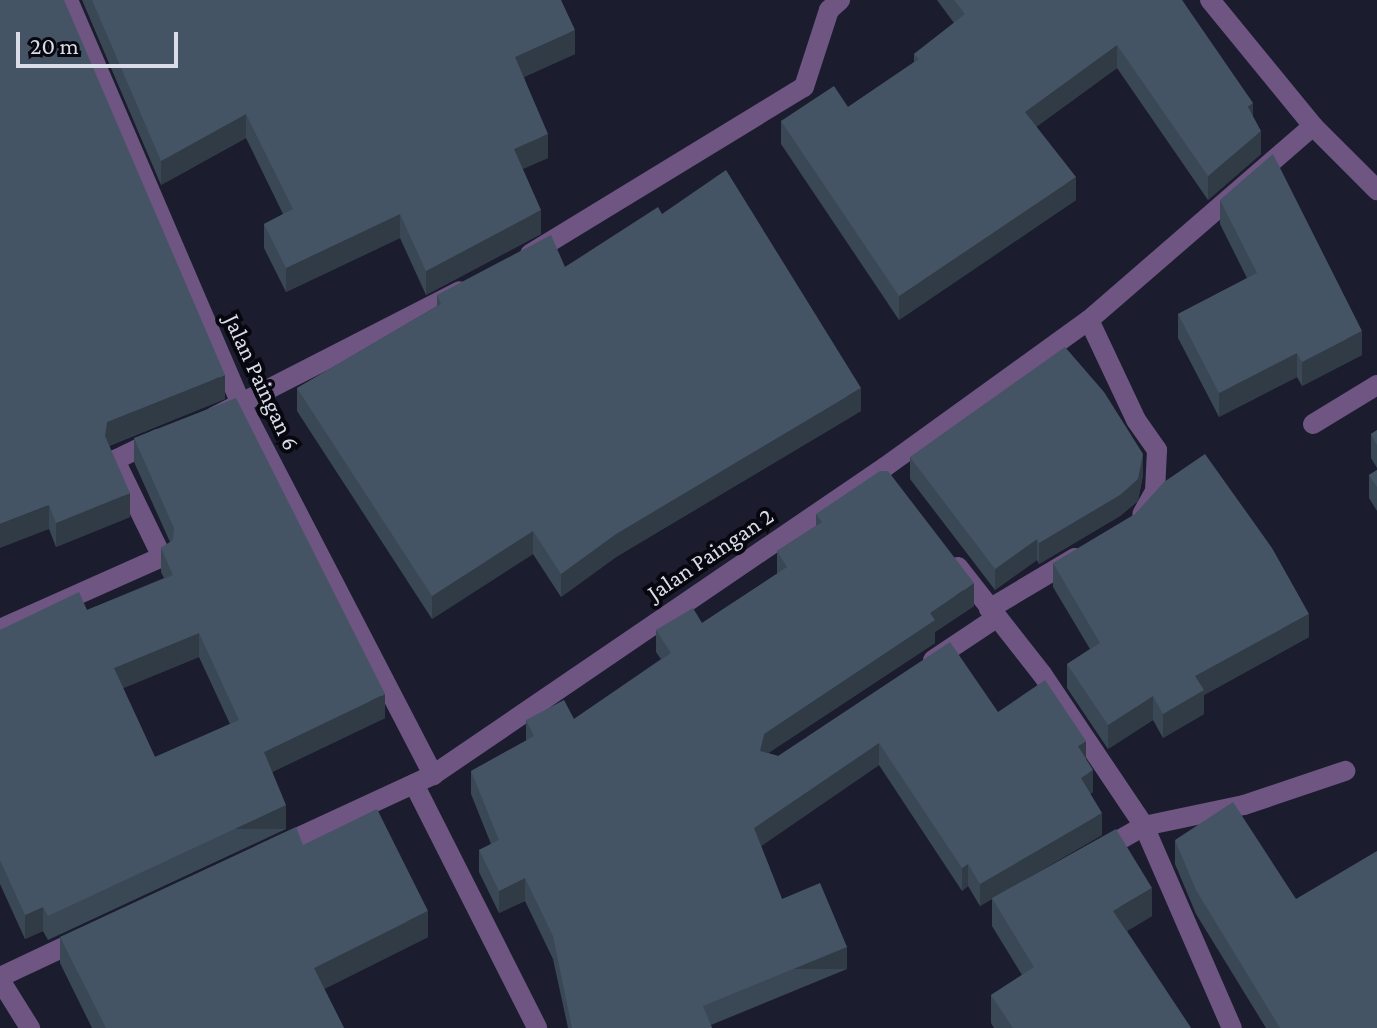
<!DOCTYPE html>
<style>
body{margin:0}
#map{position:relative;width:1377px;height:1028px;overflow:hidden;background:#1b1d2e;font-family:"Crimson Pro",serif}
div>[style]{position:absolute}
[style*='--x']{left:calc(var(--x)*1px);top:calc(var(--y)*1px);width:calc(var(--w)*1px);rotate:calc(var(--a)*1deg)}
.minor>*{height:20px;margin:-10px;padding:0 10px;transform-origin:10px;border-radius:10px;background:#6e5582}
.wall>*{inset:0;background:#3a4856}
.shaded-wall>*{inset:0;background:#303b46;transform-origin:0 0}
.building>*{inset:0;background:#445464}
span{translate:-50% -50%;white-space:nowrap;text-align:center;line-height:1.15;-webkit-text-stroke:8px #07080f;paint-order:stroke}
.street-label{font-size:24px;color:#dadce7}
.scale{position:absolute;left:16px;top:32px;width:162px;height:36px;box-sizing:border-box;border:4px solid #dadce7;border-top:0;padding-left:10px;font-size:24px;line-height:28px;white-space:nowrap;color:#dadce7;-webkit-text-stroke:6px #07080f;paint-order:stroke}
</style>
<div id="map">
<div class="minor">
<i style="--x:68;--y:0;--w:442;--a:66.8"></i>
<i style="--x:242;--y:406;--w:416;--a:62.6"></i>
<i style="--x:1210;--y:0;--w:163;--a:50.7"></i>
<i style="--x:530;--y:254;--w:321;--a:-31.4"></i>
<i style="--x:804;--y:87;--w:81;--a:-72"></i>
<i style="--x:829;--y:10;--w:15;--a:-42"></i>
<i style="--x:1089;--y:320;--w:110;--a:64.8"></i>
<i style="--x:1136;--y:420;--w:37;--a:55"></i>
<i style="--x:1157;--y:450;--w:41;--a:92.8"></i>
<i style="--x:1155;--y:491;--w:26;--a:119"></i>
<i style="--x:214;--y:417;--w:276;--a:-27.1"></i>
<i style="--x:1313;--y:424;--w:75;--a:-31.4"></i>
<i style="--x:958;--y:567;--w:136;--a:51.9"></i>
<i style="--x:1042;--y:674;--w:183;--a:56.1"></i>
<i style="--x:1144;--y:826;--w:220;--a:66.5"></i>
<i style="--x:989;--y:609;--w:100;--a:-30.7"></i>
<i style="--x:0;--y:629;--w:177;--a:-24"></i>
<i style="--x:162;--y:557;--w:108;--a:-115.9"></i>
<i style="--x:115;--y:460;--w:48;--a:-26"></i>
<i style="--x:933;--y:660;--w:76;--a:-33.7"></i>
<i style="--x:414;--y:784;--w:273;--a:63.2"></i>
<i style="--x:275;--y:848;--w:174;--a:-24.8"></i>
<i style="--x:433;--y:775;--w:547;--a:-34.27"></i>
<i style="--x:885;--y:467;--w:251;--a:-35.8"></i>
<i style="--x:1089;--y:320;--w:296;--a:-40.9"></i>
<i style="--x:1313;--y:126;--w:91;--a:45"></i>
<i style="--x:1100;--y:851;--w:51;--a:-29.6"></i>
<i style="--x:1144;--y:826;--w:102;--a:-11.9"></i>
<i style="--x:1244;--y:805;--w:107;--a:-18.6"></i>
<i style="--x:0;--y:977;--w:92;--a:-25.2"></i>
<i style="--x:0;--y:980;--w:57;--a:58"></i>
</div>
<div class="wall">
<i style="clip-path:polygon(0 0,225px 399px,109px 446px,130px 517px,56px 547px,49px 529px)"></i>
<i style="clip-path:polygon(82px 0,561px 0,575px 54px,524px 77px,548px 158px,522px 169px,541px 234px,426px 295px,400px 238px,286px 292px,264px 248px,264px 224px,283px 214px,246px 138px,161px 185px)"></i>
<i style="clip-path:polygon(937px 0,1182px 0,1253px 117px,1261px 154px,1208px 200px,1117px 68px,1036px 127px,1076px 200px,899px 320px,781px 144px,781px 121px,848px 107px,914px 62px,914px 54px,954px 23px)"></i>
<i style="clip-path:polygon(1220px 200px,1362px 355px,1302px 386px,1297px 377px,1219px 417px,1178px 338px,1178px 314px,1247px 278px,1220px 224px)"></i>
<i style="clip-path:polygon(662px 214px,861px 411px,616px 557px,561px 597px,533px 554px,432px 619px,297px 411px,297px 388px,437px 306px,437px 295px,565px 267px)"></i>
<i style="clip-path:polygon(1377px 430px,1377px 468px,1371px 458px,1371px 434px)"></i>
<i style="clip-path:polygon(evenodd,134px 438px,385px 718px,272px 772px,286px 829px,48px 940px,43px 931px,25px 939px,0 884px,0 630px,87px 610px,164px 578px,161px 572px,161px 548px,170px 542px,134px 462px,134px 438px,199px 657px,230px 724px,155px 757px,123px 688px,199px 657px)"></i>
<i style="clip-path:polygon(910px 457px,1143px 475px,1138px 501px,1120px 516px,1039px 564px,1037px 560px,995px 590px,910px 479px)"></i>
<i style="clip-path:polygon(1377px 470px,1377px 511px,1369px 498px,1369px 475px)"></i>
<i style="clip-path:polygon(816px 514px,974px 606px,935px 632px,935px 643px,768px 753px,778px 756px,998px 712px,1086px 759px,1093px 792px,1090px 794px,1102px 835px,1024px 880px,1152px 916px,1127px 931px,1191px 1028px,994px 1028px,991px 1023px,991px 995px,1022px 975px,992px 926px,992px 899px,980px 906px,968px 886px,962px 891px,879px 765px,761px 846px,782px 899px,847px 969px,711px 1025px,712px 1028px,568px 1028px,553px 959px,525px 901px,499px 913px,479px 872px,479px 850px,491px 844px,471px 794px,471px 771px,526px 741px,526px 720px,574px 719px,661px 659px,656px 652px,656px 630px,702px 623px,777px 574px,777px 551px,816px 526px)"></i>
<i style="clip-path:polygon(1053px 563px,1309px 637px,1204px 695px,1204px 714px,1163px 738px,1153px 720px,1108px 749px,1067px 688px,1067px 664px,1090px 649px,1053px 587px)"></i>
<i style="clip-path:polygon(1175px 840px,1296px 899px,1377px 1028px,1266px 1028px,1196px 914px,1175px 864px)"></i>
<i style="clip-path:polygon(303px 845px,428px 937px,324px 989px,344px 1028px,92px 1028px,60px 963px,60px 937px)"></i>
</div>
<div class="shaded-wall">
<i style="clip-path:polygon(575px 30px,575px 54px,515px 81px,515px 57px)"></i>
<i style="clip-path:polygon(1117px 45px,1117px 68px,1025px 135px,1025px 112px)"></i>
<i style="clip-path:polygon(1253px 103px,1253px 127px,1248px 107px)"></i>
<i style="clip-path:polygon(246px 114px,246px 138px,161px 185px,161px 161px)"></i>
<i style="clip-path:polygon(1261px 131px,1261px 154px,1208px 200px,1208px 176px)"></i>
<i style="clip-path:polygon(548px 134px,548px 158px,514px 173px,514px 149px)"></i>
<i style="clip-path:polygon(1076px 177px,1076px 200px,899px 320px,899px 296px)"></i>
<i style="clip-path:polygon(541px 210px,541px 234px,426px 295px,426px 271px)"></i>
<i style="clip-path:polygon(400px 214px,400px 238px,286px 292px,286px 268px)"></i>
<i style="clip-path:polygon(1362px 331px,1362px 355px,1302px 386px,1302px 362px)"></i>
<i style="clip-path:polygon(1297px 353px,1297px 377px,1219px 417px,1219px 393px)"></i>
<i style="clip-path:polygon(225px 375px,225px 399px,107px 446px,105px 436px,107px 422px)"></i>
<i style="clip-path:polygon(861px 388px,861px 411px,616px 557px,561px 597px,561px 574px,616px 534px)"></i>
<i style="clip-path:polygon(1143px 454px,1143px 475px,1138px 501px,1120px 516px,1039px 564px,1039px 543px)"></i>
<i style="clip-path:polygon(130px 493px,130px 517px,56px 547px,56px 523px)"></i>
<i style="clip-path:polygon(49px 505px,49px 529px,0 548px,0 524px)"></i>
<i style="clip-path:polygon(533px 531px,533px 554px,432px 619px,432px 596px)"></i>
<i style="clip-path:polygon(1037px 539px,1037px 560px,995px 590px,995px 569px)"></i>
<i style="clip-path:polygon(974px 583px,974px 606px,935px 632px,935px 643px,764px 756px,760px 751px,764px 734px,930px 613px)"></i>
<i style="clip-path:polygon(1309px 614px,1309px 637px,1204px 695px,1204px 714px,1163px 738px,1163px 714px,1195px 676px)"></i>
<i style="clip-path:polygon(199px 633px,199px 657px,114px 692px,114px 668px)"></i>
<i style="clip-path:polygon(385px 694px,385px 718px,264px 776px,264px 752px)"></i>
<i style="clip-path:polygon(1153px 696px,1153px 720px,1108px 749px,1108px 725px)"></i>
<i style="clip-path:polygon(1086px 741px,1086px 763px,1078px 746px)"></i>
<i style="clip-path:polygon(879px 743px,879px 765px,754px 851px,754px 828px)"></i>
<i style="clip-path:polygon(1093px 770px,1093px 792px,1081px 800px,1081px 778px)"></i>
<i style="left:286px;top:805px;width:24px;height:263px;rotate:90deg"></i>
<i style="clip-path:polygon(1102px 813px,1102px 835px,980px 906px,980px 884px)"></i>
<i style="clip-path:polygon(968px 864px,968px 886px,962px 891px,962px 868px)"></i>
<i style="clip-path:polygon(525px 878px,525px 901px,499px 913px,499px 891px)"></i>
<i style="clip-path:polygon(1152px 888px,1152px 916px,1113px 939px,1113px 911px)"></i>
<i style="clip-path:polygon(43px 907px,43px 931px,25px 939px,25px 915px)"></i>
<i style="clip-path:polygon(428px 911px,428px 937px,314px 994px,314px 968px)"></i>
<i style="left:847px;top:947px;width:22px;height:156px;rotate:90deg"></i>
</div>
<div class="building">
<i style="clip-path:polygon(0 0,64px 0,225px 375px,107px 422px,105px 436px,130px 493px,56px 523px,49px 505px,0 524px)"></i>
<i style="clip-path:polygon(92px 0,561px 0,575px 30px,515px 57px,548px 134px,514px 149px,541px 210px,426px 271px,400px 214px,286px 268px,264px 224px,293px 209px,246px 114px,161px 161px)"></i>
<i style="clip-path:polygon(954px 0,1182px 0,1253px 103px,1248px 107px,1261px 131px,1208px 176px,1117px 45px,1025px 112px,1076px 177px,899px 296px,781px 121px,834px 86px,848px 107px,919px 59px,914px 54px,965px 14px)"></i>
<i style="clip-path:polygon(1273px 154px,1362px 331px,1302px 362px,1297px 353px,1219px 393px,1178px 314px,1257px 273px,1220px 200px)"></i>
<i style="clip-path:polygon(726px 170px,861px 388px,616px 534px,561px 574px,533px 531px,432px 596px,297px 388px,441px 304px,437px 295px,551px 235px,565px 267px,658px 207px,662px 214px)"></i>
<i style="clip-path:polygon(1065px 347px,1104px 392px,1143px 454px,1138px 479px,1120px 495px,1039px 543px,1037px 539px,995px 569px,910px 457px)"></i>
<i style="clip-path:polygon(evenodd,236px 398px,385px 694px,264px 752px,286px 805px,48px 916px,43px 907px,25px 915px,0 860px,0 630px,79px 592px,87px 610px,173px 575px,161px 548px,173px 540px,174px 528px,134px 438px,236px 398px,199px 633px,239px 720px,155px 757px,114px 668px,199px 633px)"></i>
<i style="clip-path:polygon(1377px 430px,1377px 445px,1371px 434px)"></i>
<i style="clip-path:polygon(1205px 454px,1272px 548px,1309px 614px,1195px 676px,1204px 690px,1163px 714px,1153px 696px,1108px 725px,1067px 664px,1100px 643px,1053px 563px,1135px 514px,1164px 482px)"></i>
<i style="clip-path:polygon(1377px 470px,1377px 487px,1369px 475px)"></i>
<i style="clip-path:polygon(880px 471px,888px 471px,974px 583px,930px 613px,935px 620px,764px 734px,760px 751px,778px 756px,950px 642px,998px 712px,1045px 680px,1086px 741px,1078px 746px,1093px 770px,1081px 778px,1102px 813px,980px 884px,968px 864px,962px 868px,879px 743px,754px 828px,782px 899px,820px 883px,847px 947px,703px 1006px,712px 1028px,572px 1028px,553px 936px,525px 878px,499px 891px,479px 850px,499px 840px,471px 771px,534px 736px,526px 720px,564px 700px,574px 719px,671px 653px,656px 630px,693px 608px,702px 623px,787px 567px,777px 551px,822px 522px,816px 514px)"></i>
<i style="clip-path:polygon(1233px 802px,1296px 899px,1377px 851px,1377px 1028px,1280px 1028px,1196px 890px,1175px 840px)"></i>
<i style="clip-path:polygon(377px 809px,428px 911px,314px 968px,344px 1028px,106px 1028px,60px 937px,296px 827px,303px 845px)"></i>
<i style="clip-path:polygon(1116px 829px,1152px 888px,1113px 911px,1191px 1028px,1013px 1028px,991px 995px,1034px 967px,992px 898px)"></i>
</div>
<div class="street-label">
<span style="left:262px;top:382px;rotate:65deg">Jalan Paingan 6</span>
<span style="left:710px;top:554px;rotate:-34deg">Jalan Paingan 2</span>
</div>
<div class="scale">20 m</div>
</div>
